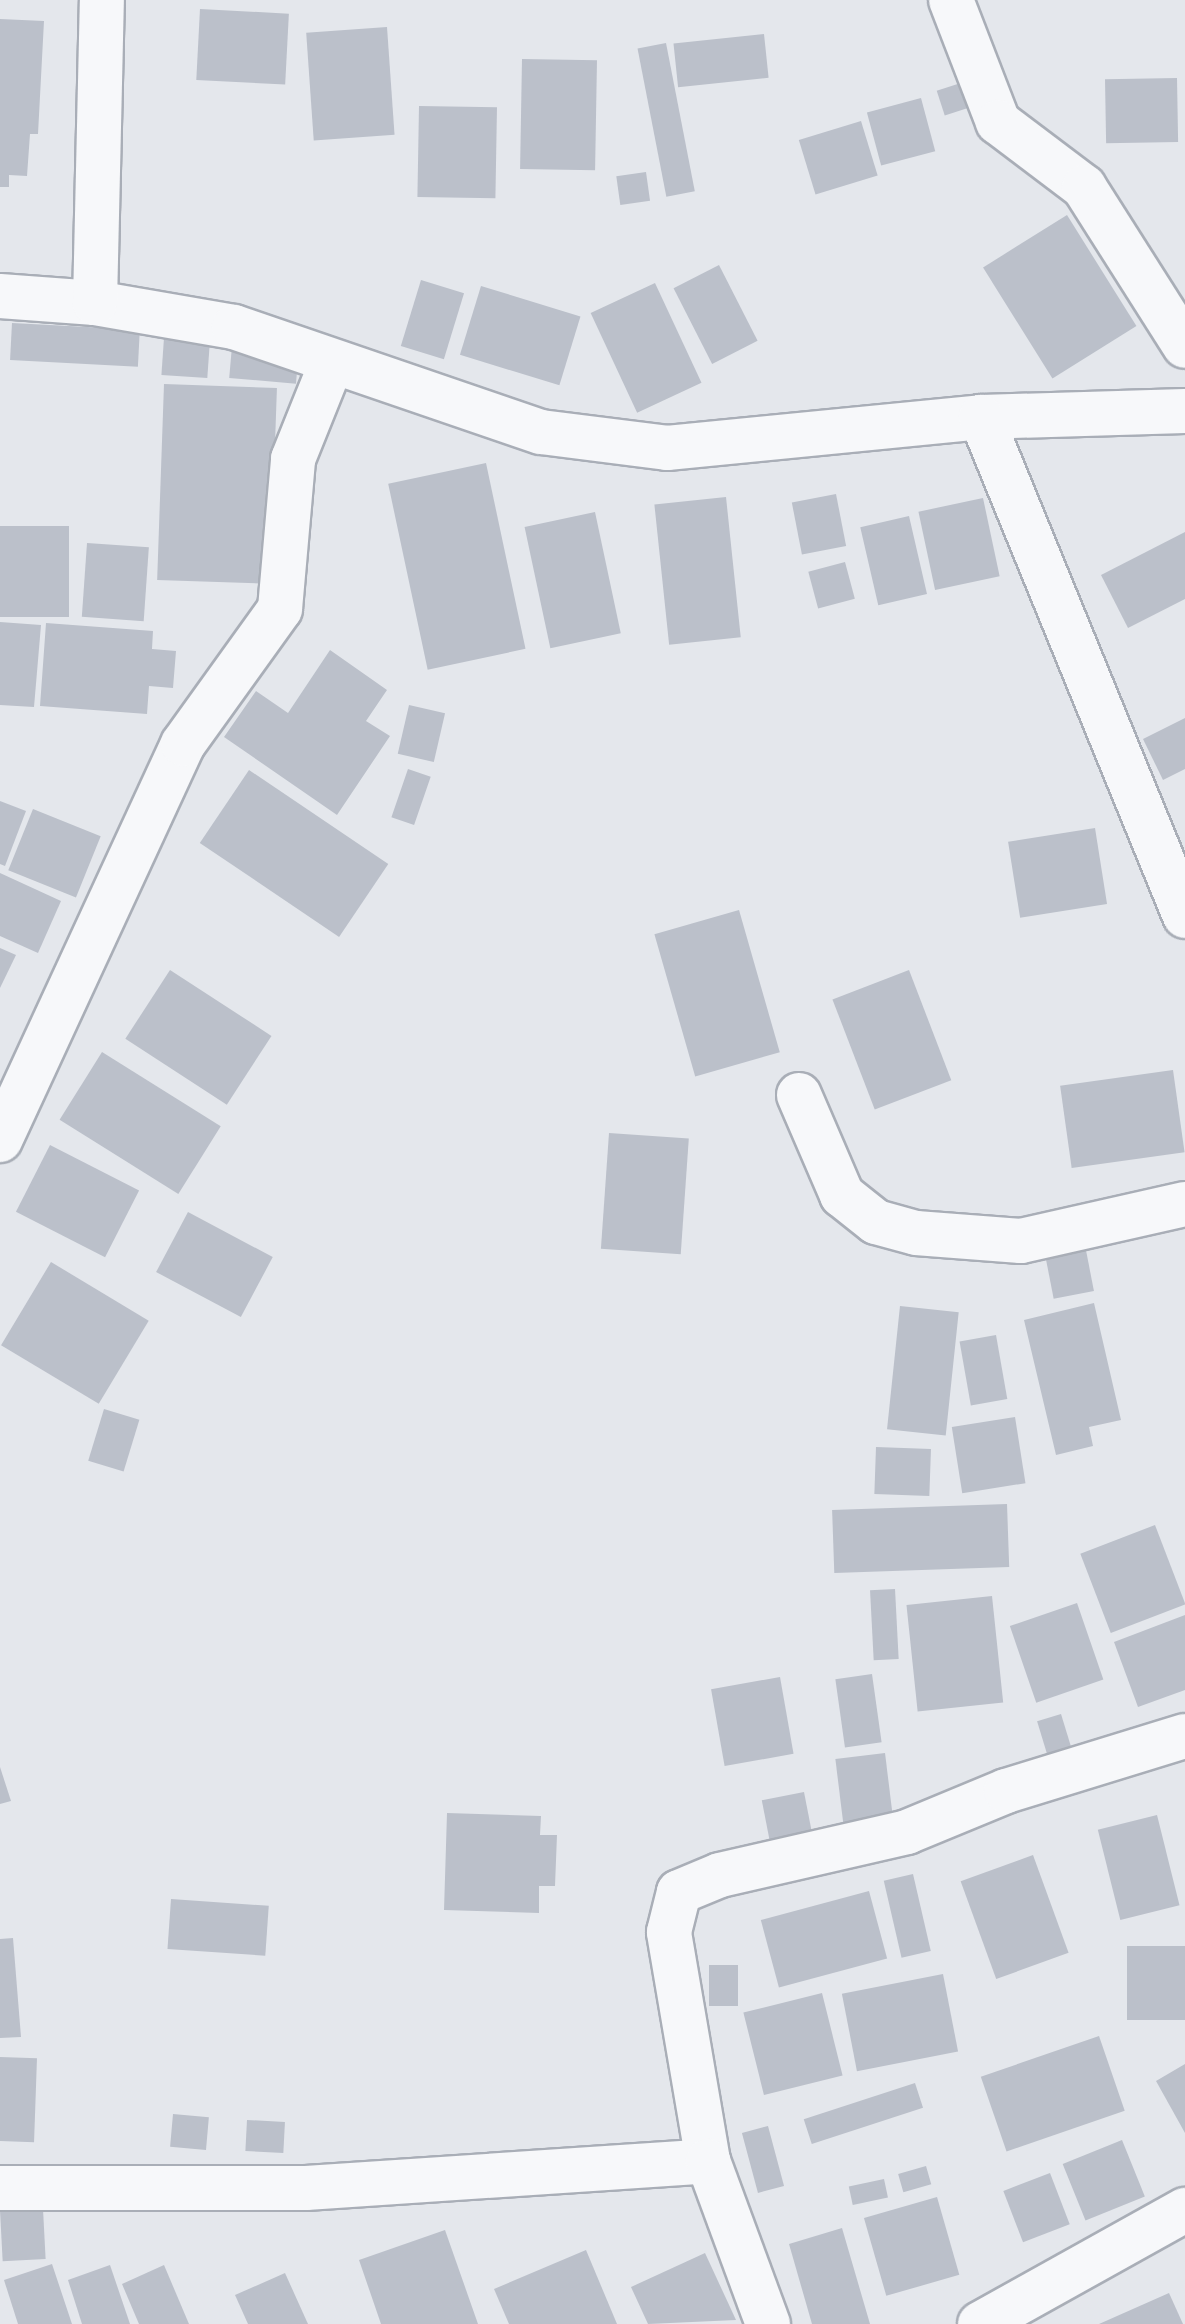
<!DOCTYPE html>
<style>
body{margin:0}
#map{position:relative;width:1185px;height:2324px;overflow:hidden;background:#e4e7ec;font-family:"Sofia Sans Condensed",sans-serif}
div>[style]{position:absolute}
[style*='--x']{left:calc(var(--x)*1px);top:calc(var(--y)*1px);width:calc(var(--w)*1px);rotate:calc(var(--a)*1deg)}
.building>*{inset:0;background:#bbc0ca;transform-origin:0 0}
.roads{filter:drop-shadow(2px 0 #a9aeb7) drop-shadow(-2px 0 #a9aeb7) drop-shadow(0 2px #a9aeb7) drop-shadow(0 -2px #a9aeb7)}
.minor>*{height:44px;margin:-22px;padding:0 22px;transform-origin:22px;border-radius:22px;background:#f7f8fa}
span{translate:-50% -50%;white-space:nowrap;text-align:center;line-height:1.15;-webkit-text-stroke:6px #f4f6f9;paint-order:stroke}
</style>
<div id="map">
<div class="building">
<i style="left:200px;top:9px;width:89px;height:71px;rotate:3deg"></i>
<i style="clip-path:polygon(0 19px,44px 21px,38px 134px,30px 134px,27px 176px,9px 175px,9px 187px,0 187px)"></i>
<i style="left:387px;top:27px;width:108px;height:81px;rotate:86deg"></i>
<i style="left:764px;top:34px;width:44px;height:91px;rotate:84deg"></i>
<i style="left:666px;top:43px;width:151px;height:29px;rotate:79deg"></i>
<i style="left:522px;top:59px;width:75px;height:110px;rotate:1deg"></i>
<i style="left:1177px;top:78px;width:64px;height:72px;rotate:89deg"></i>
<i style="left:970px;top:80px;width:26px;height:35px;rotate:72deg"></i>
<i style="left:921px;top:98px;width:55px;height:56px;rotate:75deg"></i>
<i style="left:419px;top:106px;width:78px;height:91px;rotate:1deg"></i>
<i style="left:861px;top:121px;width:57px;height:65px;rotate:73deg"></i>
<i style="left:646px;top:172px;width:29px;height:30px;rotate:82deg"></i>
<i style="left:1067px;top:215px;width:131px;height:99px;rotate:58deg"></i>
<i style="left:719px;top:265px;width:85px;height:51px;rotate:63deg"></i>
<i style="left:421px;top:280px;width:45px;height:69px;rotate:17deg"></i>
<i style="left:655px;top:283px;width:110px;height:71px;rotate:65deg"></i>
<i style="left:481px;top:286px;width:104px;height:72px;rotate:17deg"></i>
<i style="left:12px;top:323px;width:128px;height:37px;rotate:3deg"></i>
<i style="left:164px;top:338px;width:46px;height:37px;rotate:4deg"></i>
<i style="left:232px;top:346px;width:67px;height:32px;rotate:5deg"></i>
<i style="left:164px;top:384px;width:113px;height:196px;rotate:2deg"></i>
<i style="left:486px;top:463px;width:190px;height:100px;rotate:78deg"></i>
<i style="left:836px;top:494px;width:53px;height:45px;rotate:79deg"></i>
<i style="left:726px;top:497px;width:141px;height:72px;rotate:84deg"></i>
<i style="left:983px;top:498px;width:80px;height:66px;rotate:78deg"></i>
<i style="left:595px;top:512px;width:124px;height:72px;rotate:78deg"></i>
<i style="left:909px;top:516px;width:80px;height:50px;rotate:77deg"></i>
<i style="left:0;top:526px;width:69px;height:91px"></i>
<i style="clip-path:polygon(1185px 532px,1185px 599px,1128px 628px,1101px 575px)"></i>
<i style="left:87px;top:543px;width:62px;height:74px;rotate:4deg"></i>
<i style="left:845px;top:562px;width:38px;height:38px;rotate:75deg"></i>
<i style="clip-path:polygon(0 622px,41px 625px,34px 707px,0 705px)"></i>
<i style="clip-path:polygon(46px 623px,153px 631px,152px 649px,176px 651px,173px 688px,149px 686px,147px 714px,40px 706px)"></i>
<i style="clip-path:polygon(330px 650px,387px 690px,366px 721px,390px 736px,337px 815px,224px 737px,256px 691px,288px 713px)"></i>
<i style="left:409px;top:705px;width:37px;height:50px;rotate:13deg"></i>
<i style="clip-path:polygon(1185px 718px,1185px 769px,1163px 780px,1143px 739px)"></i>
<i style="left:408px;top:769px;width:24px;height:51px;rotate:19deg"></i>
<i style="left:249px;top:770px;width:168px;height:88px;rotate:34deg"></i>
<i style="clip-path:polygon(0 801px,26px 811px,5px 866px,0 864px)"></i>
<i style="left:33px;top:809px;width:73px;height:66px;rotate:22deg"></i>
<i style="left:1095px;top:828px;width:77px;height:88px;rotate:81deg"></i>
<i style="clip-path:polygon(0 873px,61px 901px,38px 953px,0 936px)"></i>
<i style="left:739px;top:910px;width:148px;height:88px;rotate:74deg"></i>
<i style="clip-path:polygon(0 948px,16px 955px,0 988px)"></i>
<i style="left:170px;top:970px;width:121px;height:82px;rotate:33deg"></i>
<i style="left:909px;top:970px;width:118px;height:82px;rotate:69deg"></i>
<i style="left:102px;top:1052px;width:140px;height:80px;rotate:32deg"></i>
<i style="left:1173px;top:1070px;width:83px;height:114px;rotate:82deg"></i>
<i style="left:609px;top:1133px;width:80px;height:116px;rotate:4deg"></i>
<i style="left:50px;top:1145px;width:100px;height:75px;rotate:27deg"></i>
<i style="left:188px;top:1212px;width:96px;height:68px;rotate:28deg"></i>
<i style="left:1084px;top:1240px;width:52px;height:41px;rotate:79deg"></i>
<i style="left:51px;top:1262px;width:114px;height:97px;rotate:31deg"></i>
<i style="clip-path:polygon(1094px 1303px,1121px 1420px,1089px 1427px,1093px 1446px,1056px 1455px,1024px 1320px)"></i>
<i style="left:900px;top:1306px;width:59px;height:124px;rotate:6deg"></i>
<i style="left:996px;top:1335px;width:65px;height:37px;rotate:80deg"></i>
<i style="left:104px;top:1409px;width:37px;height:54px;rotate:17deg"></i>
<i style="left:1015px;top:1417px;width:67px;height:64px;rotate:81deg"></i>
<i style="left:876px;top:1447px;width:55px;height:47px;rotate:2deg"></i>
<i style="left:1007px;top:1504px;width:63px;height:175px;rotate:88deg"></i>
<i style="left:1155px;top:1525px;width:85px;height:80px;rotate:69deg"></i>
<i style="left:895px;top:1589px;width:70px;height:25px;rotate:87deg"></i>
<i style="left:992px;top:1596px;width:107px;height:86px;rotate:84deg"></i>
<i style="left:1077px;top:1603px;width:81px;height:71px;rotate:71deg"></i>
<i style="clip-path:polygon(1185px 1615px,1185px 1690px,1138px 1707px,1114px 1642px)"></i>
<i style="left:872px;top:1674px;width:69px;height:37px;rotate:82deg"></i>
<i style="left:780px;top:1677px;width:78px;height:70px;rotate:80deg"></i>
<i style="left:1061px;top:1714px;width:44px;height:25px;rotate:73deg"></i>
<i style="left:885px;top:1753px;width:65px;height:50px;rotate:83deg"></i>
<i style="clip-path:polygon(0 1767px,11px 1801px,0 1804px)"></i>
<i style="left:804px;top:1792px;width:49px;height:43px;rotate:79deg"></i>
<i style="clip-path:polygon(447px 1813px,541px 1816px,540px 1835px,557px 1835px,555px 1886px,539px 1886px,539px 1913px,444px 1910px)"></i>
<i style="left:1157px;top:1815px;width:93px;height:61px;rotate:76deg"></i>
<i style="left:1033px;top:1855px;width:104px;height:77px;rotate:70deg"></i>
<i style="left:913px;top:1874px;width:79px;height:30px;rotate:77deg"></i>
<i style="left:869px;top:1891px;width:70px;height:112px;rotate:75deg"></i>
<i style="left:171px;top:1899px;width:98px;height:50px;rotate:4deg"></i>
<i style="clip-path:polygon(13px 1938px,21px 2037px,0 2038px,0 1939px)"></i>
<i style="left:1185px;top:1946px;width:74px;height:58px;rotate:90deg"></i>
<i style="left:709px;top:1965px;width:29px;height:41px"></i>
<i style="left:943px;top:1974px;width:79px;height:103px;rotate:79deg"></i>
<i style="left:822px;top:1993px;width:85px;height:81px;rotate:76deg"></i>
<i style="left:1099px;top:2036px;width:79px;height:125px;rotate:71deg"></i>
<i style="left:0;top:2057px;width:37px;height:84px;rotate:2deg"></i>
<i style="clip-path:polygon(1185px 2064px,1185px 2133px,1156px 2081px)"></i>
<i style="left:915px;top:2083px;width:26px;height:117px;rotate:72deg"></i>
<i style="left:173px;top:2114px;width:36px;height:33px;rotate:5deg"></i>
<i style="left:247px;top:2120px;width:38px;height:31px;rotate:3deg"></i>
<i style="left:768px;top:2126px;width:62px;height:27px;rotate:75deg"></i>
<i style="left:1122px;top:2140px;width:61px;height:64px;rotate:68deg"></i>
<i style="left:926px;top:2166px;width:19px;height:29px;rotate:74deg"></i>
<i style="left:1050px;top:2173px;width:55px;height:50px;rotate:69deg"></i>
<i style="left:884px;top:2179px;width:19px;height:36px;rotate:78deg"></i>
<i style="left:937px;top:2197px;width:81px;height:76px;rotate:74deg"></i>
<i style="left:43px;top:2209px;width:50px;height:43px;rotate:87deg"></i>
<i style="clip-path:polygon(842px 2228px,870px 2324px,812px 2324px,789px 2244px)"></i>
<i style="clip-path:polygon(445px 2230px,478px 2324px,381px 2324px,359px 2260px)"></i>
<i style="clip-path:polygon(586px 2250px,617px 2324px,509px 2324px,494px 2289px)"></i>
<i style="clip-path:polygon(705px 2253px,736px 2320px,648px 2324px,631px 2287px)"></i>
<i style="clip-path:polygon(52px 2264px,72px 2324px,18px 2324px,4px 2280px)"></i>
<i style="clip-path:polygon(110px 2265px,130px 2324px,82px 2324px,68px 2280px)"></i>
<i style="clip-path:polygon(164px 2265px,189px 2324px,139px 2324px,122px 2284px)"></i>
<i style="clip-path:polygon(285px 2273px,308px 2324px,248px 2324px,235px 2295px)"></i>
<i style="clip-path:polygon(1169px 2293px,1183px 2324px,1099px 2324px)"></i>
</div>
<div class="roads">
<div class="minor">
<i style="--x:951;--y:0;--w:131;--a:68.9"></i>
<i style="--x:998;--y:122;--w:108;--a:37.1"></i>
<i style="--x:1084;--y:187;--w:188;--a:57.6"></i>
<i style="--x:0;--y:296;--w:95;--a:4.2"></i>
<i style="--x:95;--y:303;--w:141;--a:9.8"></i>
<i style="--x:234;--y:327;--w:324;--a:18.9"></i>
<i style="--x:541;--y:432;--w:127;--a:7.2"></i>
<i style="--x:667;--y:448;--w:316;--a:-5.6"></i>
<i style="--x:981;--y:417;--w:204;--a:-1.7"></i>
<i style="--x:95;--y:303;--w:303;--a:-88.7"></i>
<i style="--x:981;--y:417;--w:539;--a:67.76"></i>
<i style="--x:799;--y:1095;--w:109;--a:66.7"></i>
<i style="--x:842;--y:1195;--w:43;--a:38.5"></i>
<i style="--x:876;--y:1222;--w:41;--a:15.4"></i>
<i style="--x:916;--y:1233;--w:105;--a:4.4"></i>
<i style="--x:1021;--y:1241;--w:168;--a:-12.7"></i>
<i style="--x:0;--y:1140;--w:436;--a:-65.2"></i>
<i style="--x:183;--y:744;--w:166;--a:-54.3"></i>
<i style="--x:280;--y:609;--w:151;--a:-85"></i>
<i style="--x:293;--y:459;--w:105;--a:-68.1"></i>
<i style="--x:708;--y:2161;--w:232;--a:-99.7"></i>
<i style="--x:669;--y:1932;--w:41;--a:-76"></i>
<i style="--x:679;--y:1892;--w:44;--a:-22.5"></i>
<i style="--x:720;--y:1875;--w:192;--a:-12.9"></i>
<i style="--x:907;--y:1832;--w:107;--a:-22.5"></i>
<i style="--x:1006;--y:1791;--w:187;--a:-17.1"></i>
<i style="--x:0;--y:2188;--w:306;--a:0"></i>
<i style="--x:306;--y:2188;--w:403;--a:-3.8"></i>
<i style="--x:708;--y:2161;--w:174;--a:69.8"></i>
<i style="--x:980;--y:2324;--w:235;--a:-29.1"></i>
</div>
</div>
</div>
